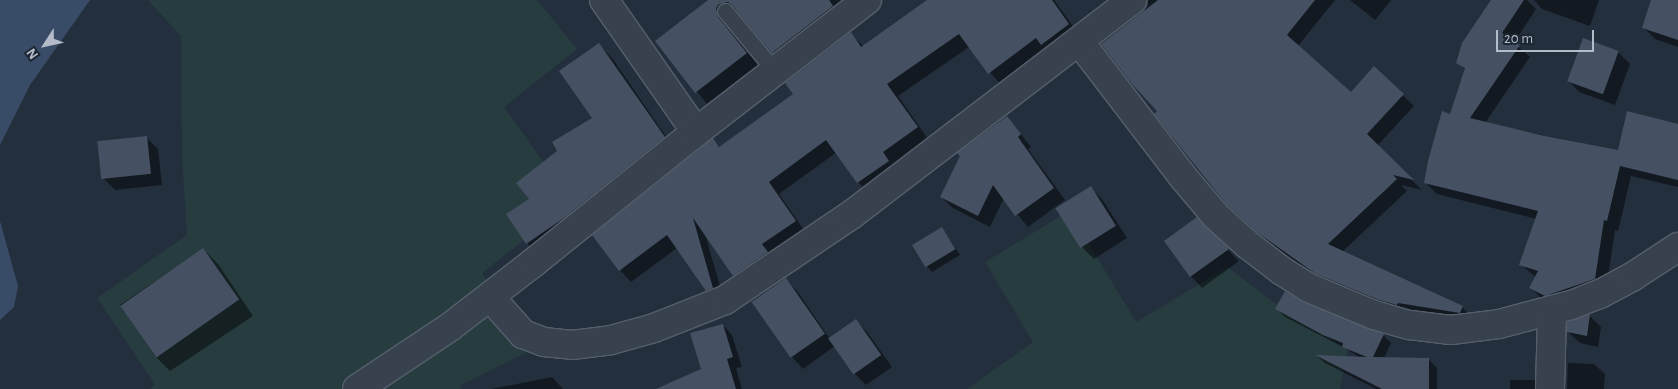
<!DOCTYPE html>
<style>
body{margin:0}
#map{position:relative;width:1678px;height:389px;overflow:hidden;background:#242f3e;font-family:"Alegreya Sans",sans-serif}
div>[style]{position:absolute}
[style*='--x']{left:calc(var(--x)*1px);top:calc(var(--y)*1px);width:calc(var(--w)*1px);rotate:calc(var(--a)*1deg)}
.green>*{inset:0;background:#263c3f}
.water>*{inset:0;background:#394c67}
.shadow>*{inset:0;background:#0007}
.building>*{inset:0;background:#455162;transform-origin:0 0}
.roads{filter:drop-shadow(1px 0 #565f6c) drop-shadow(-1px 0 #565f6c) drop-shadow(0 1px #565f6c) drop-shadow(0 -1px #565f6c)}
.service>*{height:15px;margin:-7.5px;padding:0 7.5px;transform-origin:7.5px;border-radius:7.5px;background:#38414e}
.minor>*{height:28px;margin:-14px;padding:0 14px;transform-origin:14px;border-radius:14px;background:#38414e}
span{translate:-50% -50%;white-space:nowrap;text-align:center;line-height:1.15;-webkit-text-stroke:5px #1d2633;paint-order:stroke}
.north{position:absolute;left:20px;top:20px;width:50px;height:50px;-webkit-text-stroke:4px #1d2633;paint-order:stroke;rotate:235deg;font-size:14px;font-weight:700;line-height:20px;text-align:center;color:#b4bcc9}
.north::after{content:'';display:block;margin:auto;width:18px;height:22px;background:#b4bcc9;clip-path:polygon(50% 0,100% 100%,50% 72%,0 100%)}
.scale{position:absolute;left:1496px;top:30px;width:98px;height:22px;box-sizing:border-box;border:2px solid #b4bcc9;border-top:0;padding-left:6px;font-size:15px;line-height:18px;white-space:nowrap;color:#b4bcc9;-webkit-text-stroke:4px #1d2633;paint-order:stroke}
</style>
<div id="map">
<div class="green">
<i style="clip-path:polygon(148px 0,537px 0,577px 49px,504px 107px,572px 202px,482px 273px,535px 348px,460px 386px,461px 389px,150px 389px,155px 385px,97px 298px,187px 235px,182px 156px,181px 36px)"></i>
<i style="clip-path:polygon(1069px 211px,1136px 322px,1228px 267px,1286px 312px,1348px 350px,1340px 389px,967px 389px,1033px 342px,985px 262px)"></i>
</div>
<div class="water">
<i style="clip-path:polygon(0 0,90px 0,30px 85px,0 145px)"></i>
<i style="clip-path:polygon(0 221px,18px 286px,14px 307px,0 320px)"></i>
</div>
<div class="shadow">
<i style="clip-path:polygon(708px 0,867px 0,785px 64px,741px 13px,731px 15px,727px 20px,729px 29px,758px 65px,707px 104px,657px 41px)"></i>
<i style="clip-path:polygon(929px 0,1054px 0,1080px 36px,1001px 85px,969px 47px,898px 96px,928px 139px,894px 164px,900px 173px,869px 194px,858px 182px,837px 152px,779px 194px,806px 233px,746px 287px,734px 275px,705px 234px,724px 300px,719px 302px,707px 290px,677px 248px,631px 282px,620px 270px,713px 140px,721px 148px,794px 94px,851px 34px,864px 47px)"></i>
<i style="clip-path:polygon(1148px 0,1335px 0,1298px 46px,1351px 93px,1374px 68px,1414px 106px,1377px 146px,1422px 190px,1401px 185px,1407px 191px,1342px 252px,1462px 307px,1473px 318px,1409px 314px,1329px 285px,1271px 244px,1240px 216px,1159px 110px,1142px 13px,1148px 6px)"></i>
<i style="clip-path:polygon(1350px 0,1391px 0,1375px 20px)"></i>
<i style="clip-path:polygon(1493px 0,1527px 0,1536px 9px,1514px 43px,1530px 57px,1485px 123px,1619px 151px,1678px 125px,1678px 187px,1631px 176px,1618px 231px,1615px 230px,1606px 290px,1542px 299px,1531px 288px,1536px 277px,1521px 265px,1537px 219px,1437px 194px,1426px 183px,1466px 70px,1458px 62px)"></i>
<i style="clip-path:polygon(1534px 0,1599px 0,1590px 26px,1542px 9px)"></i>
<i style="clip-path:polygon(1652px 0,1678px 0,1678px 47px,1655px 39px,1643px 27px)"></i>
<i style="clip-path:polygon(599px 45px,612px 58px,676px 151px,539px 256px,527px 243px,531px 199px,558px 151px,594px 118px)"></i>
<i style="clip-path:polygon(1618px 52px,1630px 64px,1615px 105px,1579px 92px,1568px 80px)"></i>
<i style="clip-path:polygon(1007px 117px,1031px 147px,1028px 149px,1065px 200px,1028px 227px,1004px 198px,990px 227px,953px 208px,941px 197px,961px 156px)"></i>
<i style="clip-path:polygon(147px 138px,158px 149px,162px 185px,115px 190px,103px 178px)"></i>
<i style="clip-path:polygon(1091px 188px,1102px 199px,1127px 238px,1094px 259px,1083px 248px)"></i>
<i style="clip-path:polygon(1197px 219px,1239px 261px,1202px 288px,1191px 276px)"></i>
<i style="clip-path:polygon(942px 229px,960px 255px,932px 272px,926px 265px)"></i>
<i style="clip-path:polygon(203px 249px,218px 264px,253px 316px,170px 371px,155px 356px,120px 305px)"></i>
<i style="clip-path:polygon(785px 280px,797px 291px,830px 339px,856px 321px,867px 332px,892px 367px,866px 385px,855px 374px,835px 346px,803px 369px,792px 357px)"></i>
<i style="clip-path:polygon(1302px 304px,1383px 335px,1391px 343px,1384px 358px,1429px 360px,1437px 368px,1437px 389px,1376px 389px,1325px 363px,1318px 357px,1359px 357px,1345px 348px,1285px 317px,1277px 309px)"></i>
<i style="clip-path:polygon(1590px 316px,1601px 327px,1598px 347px,1580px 343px,1568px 332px,1569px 323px)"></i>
<i style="clip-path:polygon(723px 325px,732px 335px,742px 367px,736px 368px,742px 389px,659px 389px,702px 370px)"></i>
<i style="clip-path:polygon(1568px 363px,1594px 364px,1605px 374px,1604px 389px,1567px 389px)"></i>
<i style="clip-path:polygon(552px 377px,563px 389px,491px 389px)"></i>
<i style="clip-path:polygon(1510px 380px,1534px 380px,1543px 389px,1510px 389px)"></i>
</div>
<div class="building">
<i style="clip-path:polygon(708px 0,829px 0,833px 6px,772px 53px,732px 5px,728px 2px,719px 4px,716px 8px,718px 17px,747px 53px,695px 93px,655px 41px)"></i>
<i style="clip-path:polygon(927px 0,1052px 0,1069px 24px,1041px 45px,1036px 38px,988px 74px,959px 34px,887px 84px,918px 127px,883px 152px,889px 161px,857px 183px,826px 140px,769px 182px,796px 221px,762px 244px,768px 252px,733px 276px,693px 218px,713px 288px,706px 291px,667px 235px,619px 271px,592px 235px,713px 138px,719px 147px,793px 94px,785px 83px,851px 32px,861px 47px)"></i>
<i style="clip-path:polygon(1158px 0,1315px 0,1287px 35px,1351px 92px,1374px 66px,1404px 94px,1367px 134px,1414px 180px,1393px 175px,1397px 179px,1328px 244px,1463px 306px,1460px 313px,1398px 303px,1397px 305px,1379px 300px,1316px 274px,1258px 233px,1227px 205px,1154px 114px,1157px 111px,1132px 84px,1101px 44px)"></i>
<i style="clip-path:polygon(1491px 0,1524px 0,1502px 33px,1520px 45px,1470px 118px,1540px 135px,1618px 150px,1627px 111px,1678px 124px,1678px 180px,1620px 166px,1607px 221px,1604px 220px,1595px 279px,1545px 296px,1529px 288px,1538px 271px,1519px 265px,1538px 211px,1424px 183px,1428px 161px,1442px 111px,1450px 114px,1465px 68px,1456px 63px,1462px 43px)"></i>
<i style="clip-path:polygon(1651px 0,1678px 0,1678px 40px,1642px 28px)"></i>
<i style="left:1583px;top:38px;width:38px;height:46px;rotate:20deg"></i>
<i style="clip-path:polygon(599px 43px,665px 137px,564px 218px,526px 244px,506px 214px,529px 199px,516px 183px,557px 151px,552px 142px,592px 118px,559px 71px)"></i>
<i style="clip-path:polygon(1007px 116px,1021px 134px,1018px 137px,1054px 188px,1015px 216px,993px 185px,978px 216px,940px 197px,960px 156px,957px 153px)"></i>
<i style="left:147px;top:136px;width:38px;height:50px;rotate:84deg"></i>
<i style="left:1091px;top:186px;width:47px;height:42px;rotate:58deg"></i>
<i style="clip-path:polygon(1197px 217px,1229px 249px,1190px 277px,1164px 241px)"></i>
<i style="left:942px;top:227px;width:26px;height:35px;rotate:59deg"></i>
<i style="left:203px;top:248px;width:63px;height:101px;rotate:55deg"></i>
<i style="left:786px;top:278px;width:68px;height:42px;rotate:55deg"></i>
<i style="clip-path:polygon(1285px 291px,1303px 302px,1384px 334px,1373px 357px,1429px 358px,1429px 389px,1382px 389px,1315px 355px,1367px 357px,1342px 347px,1343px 343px,1323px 335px,1275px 309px)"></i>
<i style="clip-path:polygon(1590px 314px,1587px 336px,1567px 332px,1567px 322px)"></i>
<i style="left:856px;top:319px;width:44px;height:34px;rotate:55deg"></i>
<i style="clip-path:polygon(723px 324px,733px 357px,727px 359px,736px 389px,656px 389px,701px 369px,690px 333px)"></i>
</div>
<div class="roads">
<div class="service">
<i style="--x:725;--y:11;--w:77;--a:50.3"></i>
</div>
<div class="minor">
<i style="--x:604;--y:0;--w:161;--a:55.1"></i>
<i style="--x:1079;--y:41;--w:171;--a:52.6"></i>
<i style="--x:1183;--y:177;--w:51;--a:49.8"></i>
<i style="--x:1216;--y:216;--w:43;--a:42.2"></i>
<i style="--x:1248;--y:245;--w:43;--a:37.4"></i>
<i style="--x:1282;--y:271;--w:32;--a:32"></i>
<i style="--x:1309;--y:288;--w:70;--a:22.6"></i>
<i style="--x:1374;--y:315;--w:37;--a:16"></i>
<i style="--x:1410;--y:325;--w:41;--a:7"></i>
<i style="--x:1451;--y:330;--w:48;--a:-7.1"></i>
<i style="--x:1499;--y:324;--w:74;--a:-14.8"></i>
<i style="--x:1571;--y:305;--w:31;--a:-21"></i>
<i style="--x:1600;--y:294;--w:36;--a:-28"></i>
<i style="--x:1632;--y:277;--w:55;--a:-33.1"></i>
<i style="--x:490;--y:297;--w:50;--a:48.3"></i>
<i style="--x:523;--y:334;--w:22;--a:21"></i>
<i style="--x:544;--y:342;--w:28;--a:6"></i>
<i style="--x:572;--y:345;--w:39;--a:-7"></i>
<i style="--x:611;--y:340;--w:45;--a:-15.6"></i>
<i style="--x:654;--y:328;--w:76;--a:-21.5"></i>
<i style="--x:725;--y:300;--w:152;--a:-34"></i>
<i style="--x:851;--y:215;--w:354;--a:-37.4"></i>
<i style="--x:357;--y:389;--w:112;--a:-33.7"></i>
<i style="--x:450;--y:327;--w:105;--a:-37.6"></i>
<i style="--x:533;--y:263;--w:209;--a:-38.8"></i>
<i style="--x:696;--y:132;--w:216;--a:-37.7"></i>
<i style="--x:1550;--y:389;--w:79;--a:-88.5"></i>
</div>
</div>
<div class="north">N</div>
<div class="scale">20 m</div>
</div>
